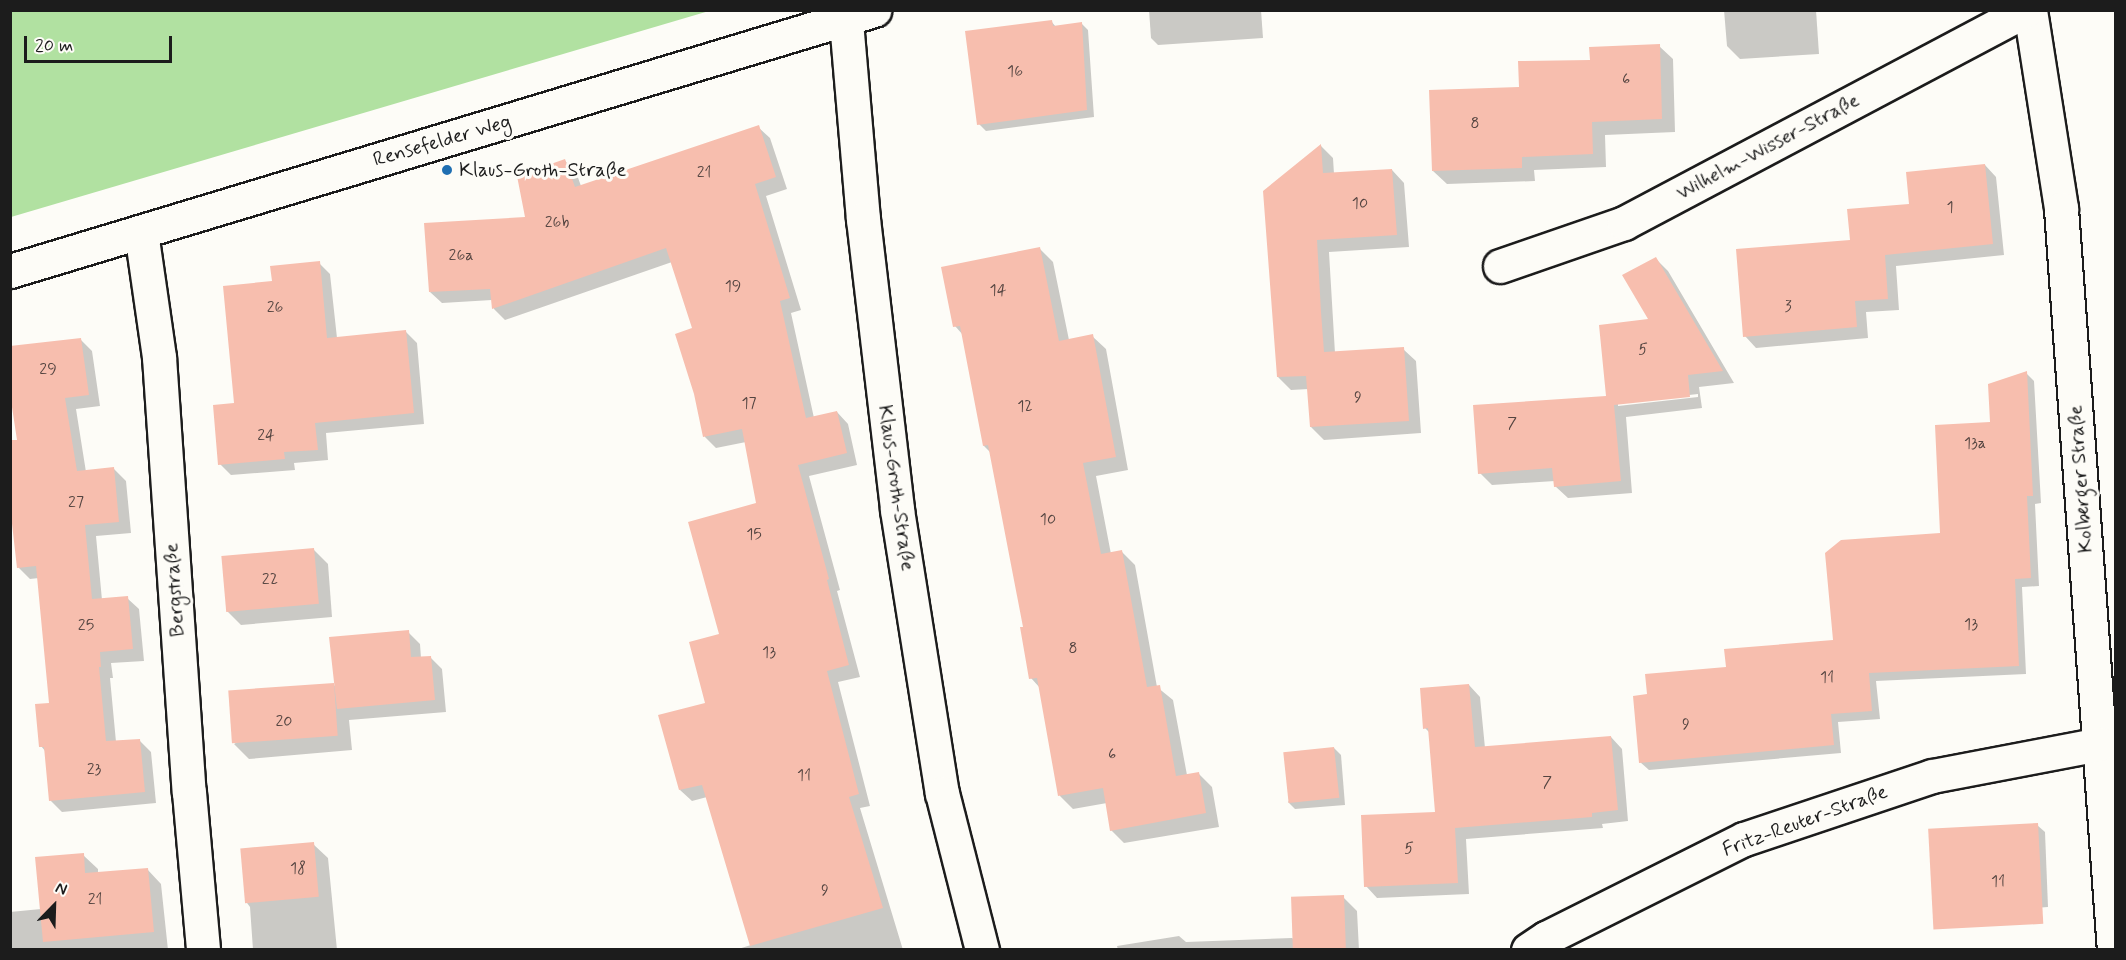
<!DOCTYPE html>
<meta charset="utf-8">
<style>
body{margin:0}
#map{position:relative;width:2126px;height:960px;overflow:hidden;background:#fdfcf7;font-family:Mynerve,sans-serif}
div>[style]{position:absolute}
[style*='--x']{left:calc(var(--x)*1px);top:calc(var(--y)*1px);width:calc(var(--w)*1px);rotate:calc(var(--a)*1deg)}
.green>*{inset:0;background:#b1e1a1}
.shadow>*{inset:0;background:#0003}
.building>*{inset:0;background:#f7beae;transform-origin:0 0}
.roads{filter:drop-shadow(2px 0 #1c1c1c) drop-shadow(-2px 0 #1c1c1c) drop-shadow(0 2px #1c1c1c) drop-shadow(0 -2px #1c1c1c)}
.minor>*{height:33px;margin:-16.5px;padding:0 16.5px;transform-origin:16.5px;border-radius:16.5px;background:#fdfcf7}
.dots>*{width:16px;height:16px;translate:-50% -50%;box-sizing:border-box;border:3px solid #fdfcf7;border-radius:50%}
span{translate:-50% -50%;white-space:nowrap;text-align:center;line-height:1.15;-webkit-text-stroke:6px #fdfcf7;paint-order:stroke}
.number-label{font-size:16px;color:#534440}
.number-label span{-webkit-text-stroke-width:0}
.street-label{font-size:20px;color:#1c1c1c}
.poi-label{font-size:20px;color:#1c1c1c}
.left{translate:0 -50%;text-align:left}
.frame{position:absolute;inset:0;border:12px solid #1c1c1c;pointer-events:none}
.north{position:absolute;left:24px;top:876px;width:60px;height:60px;-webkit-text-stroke:4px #fdfcf7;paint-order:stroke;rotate:23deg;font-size:16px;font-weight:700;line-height:24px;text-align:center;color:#1c1c1c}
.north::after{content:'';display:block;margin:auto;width:21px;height:27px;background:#1c1c1c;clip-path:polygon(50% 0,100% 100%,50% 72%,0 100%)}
.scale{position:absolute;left:24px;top:36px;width:148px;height:27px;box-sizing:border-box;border:3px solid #1c1c1c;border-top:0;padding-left:8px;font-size:18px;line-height:21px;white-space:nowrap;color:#1c1c1c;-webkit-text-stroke:4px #fdfcf7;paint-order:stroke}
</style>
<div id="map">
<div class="green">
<i style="clip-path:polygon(11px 10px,709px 10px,709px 11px,11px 217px)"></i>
</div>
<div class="shadow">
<i style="clip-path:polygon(1149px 10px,1261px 10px,1263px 38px,1158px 45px,1151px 38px)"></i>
<i style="clip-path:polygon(1724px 10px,1816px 10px,1819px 54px,1740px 59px,1727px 46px)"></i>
<i style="clip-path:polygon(1051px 21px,1056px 27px,1081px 23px,1088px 30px,1094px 117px,986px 131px,979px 124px)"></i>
<i style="clip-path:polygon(1659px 46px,1673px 59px,1675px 132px,1605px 135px,1606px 167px,1534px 170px,1535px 181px,1447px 184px,1433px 171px,1520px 88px,1591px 61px)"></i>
<i style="clip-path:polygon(758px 127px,770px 138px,787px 189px,766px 196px,801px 310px,791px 313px,814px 418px,837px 412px,848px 424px,857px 465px,809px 476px,840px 590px,837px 591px,860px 677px,838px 682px,870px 806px,860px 808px,903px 950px,735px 950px,751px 945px,707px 797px,692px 801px,680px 790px,707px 704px,720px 635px,758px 504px,746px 442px,716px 448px,705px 437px,695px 394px,694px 329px,672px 262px,505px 320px,494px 309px,492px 300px,442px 303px,430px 292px,527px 218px,565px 161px,576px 172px,581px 186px)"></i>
<i style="clip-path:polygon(1321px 146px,1333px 158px,1334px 174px,1392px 170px,1404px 183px,1409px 247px,1329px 252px,1335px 353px,1403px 349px,1416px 361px,1421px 433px,1324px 440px,1311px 427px,1309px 389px,1291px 390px,1278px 377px)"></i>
<i style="clip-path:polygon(1985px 165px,1996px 177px,2004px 255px,1896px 266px,1899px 310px,1866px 312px,1868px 338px,1756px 348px,1745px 336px,1851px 241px)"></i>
<i style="clip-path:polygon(1040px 249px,1053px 262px,1069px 340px,1092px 336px,1106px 349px,1128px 470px,1096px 476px,1111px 554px,1122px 552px,1135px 565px,1157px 687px,1173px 700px,1187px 775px,1198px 773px,1212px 787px,1219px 827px,1124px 843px,1111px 830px,1107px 803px,1073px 809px,1060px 796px,1040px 688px,1031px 678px,1025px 628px,991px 453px,984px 446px,963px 335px,955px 326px)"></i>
<i style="clip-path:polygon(evenodd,1656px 259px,1668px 271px,1734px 383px,1699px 387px,1702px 408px,1626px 417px,1632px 493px,1568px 498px,1555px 486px,1555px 481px,1492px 485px,1480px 473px,1608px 397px,1651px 321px,1656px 259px,1698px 394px,1698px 397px,1618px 406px,1618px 403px,1698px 394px)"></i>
<i style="clip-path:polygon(319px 263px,330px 274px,337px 338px,406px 332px,417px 343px,424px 424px,326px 433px,328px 460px,294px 463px,295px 470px,231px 475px,220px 464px,274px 283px)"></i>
<i style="clip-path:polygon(80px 339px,92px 351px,100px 406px,76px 409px,86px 472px,114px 469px,126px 481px,131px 533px,96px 536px,102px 600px,127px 598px,139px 609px,144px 661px,111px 663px,113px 678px,110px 678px,116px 742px,139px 740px,151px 752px,156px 803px,62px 812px,50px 800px,46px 752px,41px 746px,50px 704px,39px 578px,30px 579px,18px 567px,18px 441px)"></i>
<i style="clip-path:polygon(2026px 373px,2034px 381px,2041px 503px,2035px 504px,2039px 586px,2022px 587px,2026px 674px,1876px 681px,1880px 719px,1838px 722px,1841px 753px,1649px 770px,1640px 762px,1649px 696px,1728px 669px,1835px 641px,1942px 535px,1991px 424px)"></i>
<i style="clip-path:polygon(313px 549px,328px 564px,332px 617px,241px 625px,227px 611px)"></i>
<i style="clip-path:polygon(408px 632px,420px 644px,421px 658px,430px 657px,442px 669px,446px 712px,349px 720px,352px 750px,249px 759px,234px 744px,333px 684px,336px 687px)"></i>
<i style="clip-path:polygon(1469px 685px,1480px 697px,1485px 748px,1611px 737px,1622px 749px,1628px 821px,1602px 824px,1603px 828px,1466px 839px,1469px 894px,1377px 898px,1366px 886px,1437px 813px,1430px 733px,1425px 728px)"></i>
<i style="clip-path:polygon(1334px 748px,1341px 755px,1345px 805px,1295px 809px,1288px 802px)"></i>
<i style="clip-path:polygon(2037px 825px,2045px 832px,2048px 907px,1941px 916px)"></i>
<i style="clip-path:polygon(313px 844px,328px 858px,337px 950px,253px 950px,250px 907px,247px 903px)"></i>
<i style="clip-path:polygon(83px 855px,98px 869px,98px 874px,147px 869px,161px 884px,168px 950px,10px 950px,10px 912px,41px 909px)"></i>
<i style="clip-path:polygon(1343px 897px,1357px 911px,1359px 950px,1118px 950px,1117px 946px,1179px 936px,1186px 942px,1292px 938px,1295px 940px)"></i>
</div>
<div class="building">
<i style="clip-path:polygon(1052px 20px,1053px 26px,1082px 22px,1087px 110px,977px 125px,965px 31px)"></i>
<i style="clip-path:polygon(1660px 44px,1662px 119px,1592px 122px,1593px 154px,1522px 157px,1522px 168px,1432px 171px,1429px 90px,1519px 87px,1518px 61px,1590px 60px,1589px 47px)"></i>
<i style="clip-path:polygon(759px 125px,776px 177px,755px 184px,790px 298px,780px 301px,806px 418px,837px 411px,847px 453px,798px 465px,829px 579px,827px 580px,849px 665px,827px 671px,859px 794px,849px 797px,883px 908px,750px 946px,702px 785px,679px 790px,658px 715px,705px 703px,689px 642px,719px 634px,688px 522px,756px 503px,742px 429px,703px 437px,694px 394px,675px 334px,692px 328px,666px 248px,492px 309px,490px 289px,429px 292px,424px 223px,525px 217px,517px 176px,565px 159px,575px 187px)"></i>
<i style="clip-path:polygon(1321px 144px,1323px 173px,1392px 169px,1397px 235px,1317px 240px,1321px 312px,1324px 352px,1404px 347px,1409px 421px,1310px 427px,1306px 376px,1277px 377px,1263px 191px)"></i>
<i style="clip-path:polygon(1985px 164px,1993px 244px,1885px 255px,1888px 299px,1855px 301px,1857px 327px,1743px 337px,1736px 249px,1850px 240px,1847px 209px,1909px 204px,1906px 172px)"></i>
<i style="clip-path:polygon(1040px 247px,1059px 341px,1093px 334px,1116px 457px,1083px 463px,1101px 554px,1122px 550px,1147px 687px,1160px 685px,1176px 776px,1199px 772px,1206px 813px,1110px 831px,1103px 788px,1058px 796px,1037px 678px,1029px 679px,1020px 627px,1023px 627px,988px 445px,983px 446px,960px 326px,953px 327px,941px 267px)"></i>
<i style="clip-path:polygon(1656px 257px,1723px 371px,1688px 375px,1690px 397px,1614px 405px,1621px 481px,1554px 487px,1552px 468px,1478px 474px,1473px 405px,1606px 396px,1599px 325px,1648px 319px,1622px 275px)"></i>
<i style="clip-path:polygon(320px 261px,327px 338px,406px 330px,414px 413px,315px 423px,318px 450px,284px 452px,285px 459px,218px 465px,213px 405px,234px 403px,223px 286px,272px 281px,270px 266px)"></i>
<i style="clip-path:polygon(81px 338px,89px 395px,65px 398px,77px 471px,114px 467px,119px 522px,85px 525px,92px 599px,128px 596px,133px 649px,100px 652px,101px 667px,99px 667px,106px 741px,140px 739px,145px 792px,49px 801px,44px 747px,39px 747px,35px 704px,49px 703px,36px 566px,17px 568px,10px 506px,10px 440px,17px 440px,10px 394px,10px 346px)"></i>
<i style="clip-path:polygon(2027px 371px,2033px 496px,2027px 496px,2031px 578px,2015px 579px,2019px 666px,1869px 673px,1872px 711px,1831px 714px,1834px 745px,1639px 763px,1633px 696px,1647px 694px,1645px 674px,1726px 667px,1724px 649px,1833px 640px,1825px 553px,1841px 540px,1940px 533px,1935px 425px,1990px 422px,1988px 384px)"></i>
<i style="left:314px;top:548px;width:56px;height:93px;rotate:85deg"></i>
<i style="clip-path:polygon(409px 630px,411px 657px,431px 656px,435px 700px,337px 709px,329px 637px)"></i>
<i style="left:334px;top:683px;width:53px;height:106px;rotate:86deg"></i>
<i style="clip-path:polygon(1469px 684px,1475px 747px,1611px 736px,1618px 810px,1592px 813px,1592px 817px,1455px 828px,1458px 883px,1364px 887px,1361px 815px,1435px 812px,1428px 728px,1423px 729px,1420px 688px)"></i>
<i style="left:1334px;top:747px;width:51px;height:51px;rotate:84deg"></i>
<i style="left:2038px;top:823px;width:101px;height:110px;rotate:87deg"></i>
<i style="left:314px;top:842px;width:55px;height:74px;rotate:85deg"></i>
<i style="clip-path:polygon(84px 853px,85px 873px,148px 868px,154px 932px,43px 942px,35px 857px)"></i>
<i style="left:1344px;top:895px;width:55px;height:53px;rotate:88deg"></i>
</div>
<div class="roads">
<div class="minor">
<i style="--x:2030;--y:10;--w:201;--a:81.1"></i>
<i style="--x:2061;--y:209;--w:743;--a:85.91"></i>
<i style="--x:846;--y:21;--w:199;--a:85.1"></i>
<i style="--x:863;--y:219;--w:293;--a:83.3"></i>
<i style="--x:897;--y:510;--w:287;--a:81"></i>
<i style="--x:942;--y:793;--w:162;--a:75.7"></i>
<i style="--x:141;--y:232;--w:126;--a:81.8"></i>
<i style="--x:159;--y:357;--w:436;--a:86.1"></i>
<i style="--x:189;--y:792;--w:159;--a:84.9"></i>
<i style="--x:1500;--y:266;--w:131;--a:-19.1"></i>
<i style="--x:1624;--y:223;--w:456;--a:-27.9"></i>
<i style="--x:10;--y:271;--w:903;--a:-16.81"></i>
<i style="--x:1528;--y:950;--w:22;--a:-34"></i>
<i style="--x:1546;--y:938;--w:221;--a:-26.6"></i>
<i style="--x:1744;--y:839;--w:198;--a:-18.5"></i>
<i style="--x:1932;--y:776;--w:171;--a:-10.8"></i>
</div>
</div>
<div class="dots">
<i style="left:447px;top:170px;background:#1f6fb2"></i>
</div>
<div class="number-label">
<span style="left:1015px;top:72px">16</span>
<span style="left:1626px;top:80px">6</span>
<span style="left:1475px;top:124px">8</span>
<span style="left:704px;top:173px">21</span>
<span style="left:1360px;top:204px">10</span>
<span style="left:1950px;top:208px">1</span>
<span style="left:557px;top:223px">26b</span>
<span style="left:461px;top:256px">26a</span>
<span style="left:733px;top:287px">19</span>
<span style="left:998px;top:291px">14</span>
<span style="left:1788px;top:307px">3</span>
<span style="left:275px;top:308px">26</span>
<span style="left:1643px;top:350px">5</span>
<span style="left:48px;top:370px">29</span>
<span style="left:1358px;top:398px">9</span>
<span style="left:749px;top:404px">17</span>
<span style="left:1025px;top:407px">12</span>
<span style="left:1512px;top:424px">7</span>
<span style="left:266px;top:436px">24</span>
<span style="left:1975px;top:444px">13a</span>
<span style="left:76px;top:503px">27</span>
<span style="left:1048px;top:520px">10</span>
<span style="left:754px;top:535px">15</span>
<span style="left:270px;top:580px">22</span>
<span style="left:1971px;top:625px">13</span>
<span style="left:86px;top:626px">25</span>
<span style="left:1073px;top:649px">8</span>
<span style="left:769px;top:653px">13</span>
<span style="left:1827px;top:678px">11</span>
<span style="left:284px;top:722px">20</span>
<span style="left:1686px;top:725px">9</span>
<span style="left:1112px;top:755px">6</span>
<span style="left:94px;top:770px">23</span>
<span style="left:804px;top:776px">11</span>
<span style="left:1547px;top:783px">7</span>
<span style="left:1409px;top:849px">5</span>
<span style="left:298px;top:869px">18</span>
<span style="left:1998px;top:882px">11</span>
<span style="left:825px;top:891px">9</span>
<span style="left:95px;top:900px">21</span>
</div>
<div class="street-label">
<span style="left:442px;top:141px;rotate:-16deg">Rensefelder Weg</span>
<span style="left:1768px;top:147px;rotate:-28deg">Wilhelm-Wisser-Straße</span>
<span style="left:2081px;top:479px;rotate:-94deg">Kolberger Straße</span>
<span style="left:896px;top:488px;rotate:82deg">Klaus-Groth-Straße</span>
<span style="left:175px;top:590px;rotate:-94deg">Bergstraße</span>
<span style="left:1805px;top:821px;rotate:-20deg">Fritz-Reuter-Straße</span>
</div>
<div class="poi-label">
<span class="left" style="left:459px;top:170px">Klaus-Groth-Straße</span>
</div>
<div class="frame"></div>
<div class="north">N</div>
<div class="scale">20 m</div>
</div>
